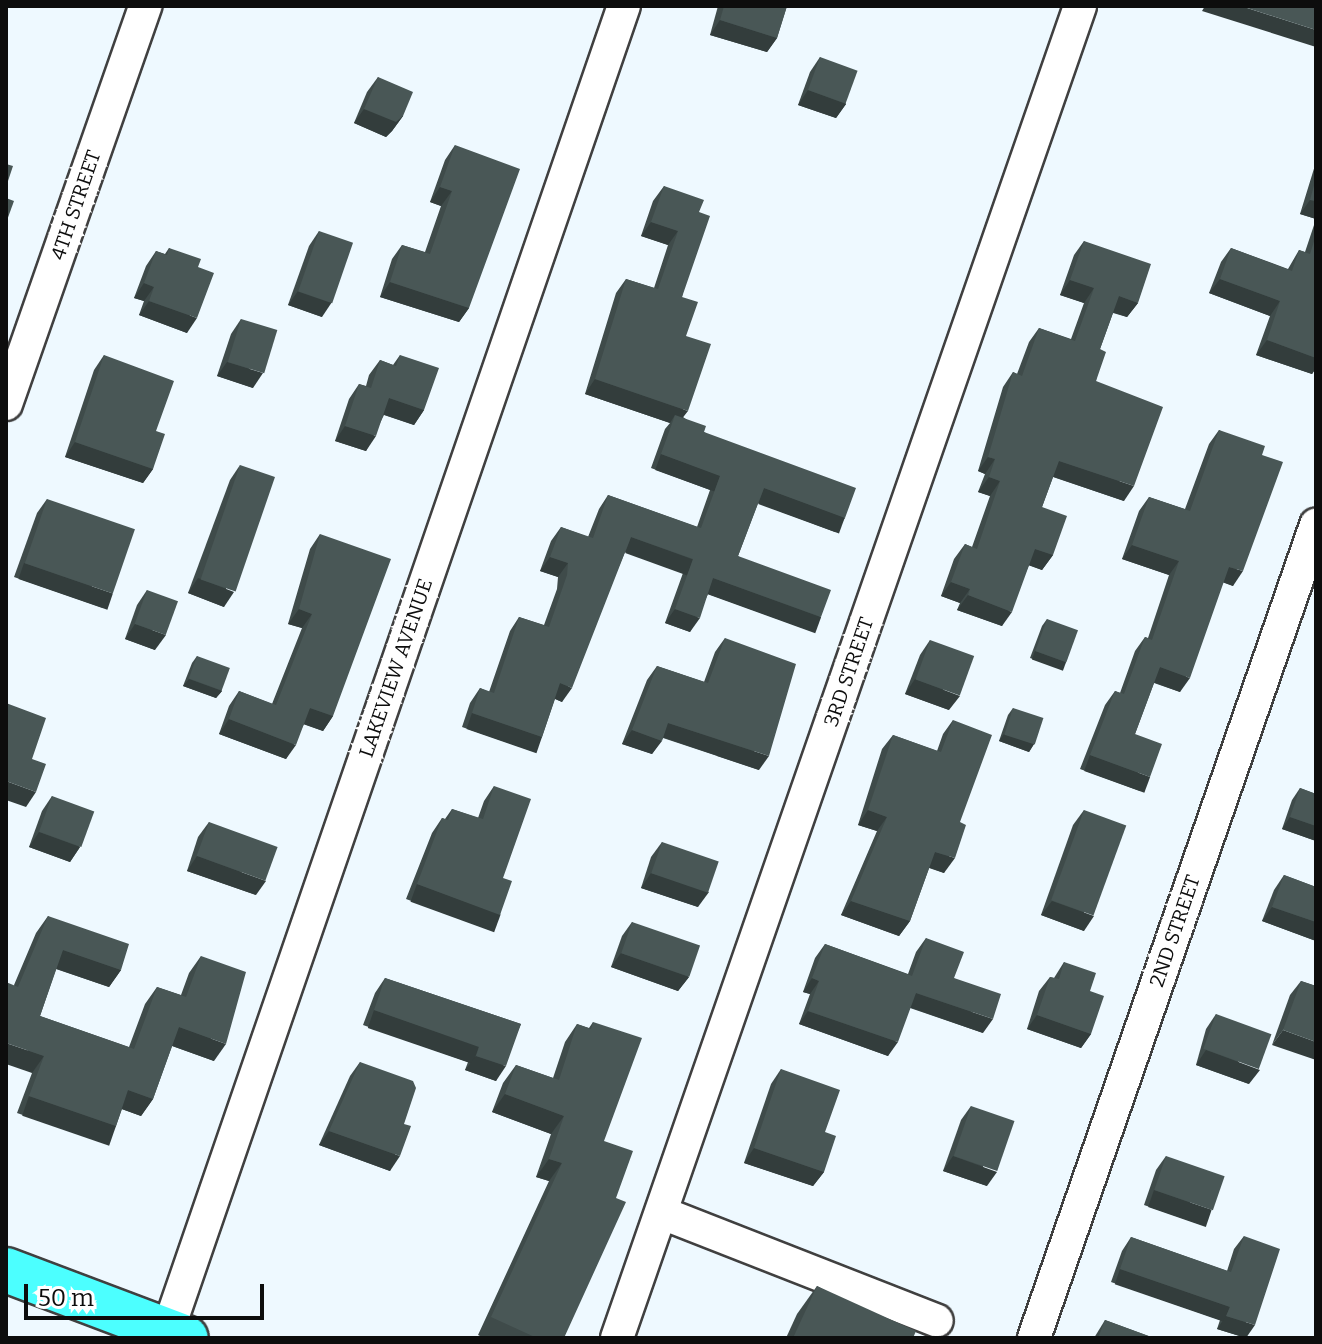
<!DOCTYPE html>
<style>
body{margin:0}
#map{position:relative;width:1322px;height:1344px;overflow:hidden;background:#eef9ff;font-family:Bitter,serif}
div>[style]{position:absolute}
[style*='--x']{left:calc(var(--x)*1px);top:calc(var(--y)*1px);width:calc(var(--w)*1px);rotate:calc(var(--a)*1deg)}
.roads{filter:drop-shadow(2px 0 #404040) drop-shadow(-2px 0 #404040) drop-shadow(0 2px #404040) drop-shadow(0 -2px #404040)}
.minor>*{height:32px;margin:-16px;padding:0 16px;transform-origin:16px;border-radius:16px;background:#fff}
.highway>*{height:44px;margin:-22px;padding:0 22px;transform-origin:22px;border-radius:22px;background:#4cffff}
.wall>*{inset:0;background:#3f4b4a}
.shaded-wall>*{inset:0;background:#333d3c;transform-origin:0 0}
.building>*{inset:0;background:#495756;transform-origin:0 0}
span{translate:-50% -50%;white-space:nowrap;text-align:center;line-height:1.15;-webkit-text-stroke:8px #fff;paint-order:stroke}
.street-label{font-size:20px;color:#0d0d0d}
.frame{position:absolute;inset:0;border:8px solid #0d0d0d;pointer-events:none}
.scale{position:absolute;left:24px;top:1284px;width:240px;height:36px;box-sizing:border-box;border:4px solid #0d0d0d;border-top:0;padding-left:10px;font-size:24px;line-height:28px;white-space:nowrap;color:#0d0d0d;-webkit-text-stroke:6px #fff;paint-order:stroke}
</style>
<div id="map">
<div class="roads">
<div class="minor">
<i style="--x:6;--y:404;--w:422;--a:-70.7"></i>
<i style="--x:662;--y:1213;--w:295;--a:21.4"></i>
<i style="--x:168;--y:1330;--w:1400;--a:-71"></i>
<i style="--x:617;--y:1338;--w:1410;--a:-70.83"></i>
<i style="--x:1034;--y:1338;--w:861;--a:-70.87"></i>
</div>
<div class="highway">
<i style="--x:6;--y:1270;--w:192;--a:20.7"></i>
</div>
</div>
<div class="wall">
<i style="clip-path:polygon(718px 6px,787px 6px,777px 38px,767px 52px,710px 35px)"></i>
<i style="clip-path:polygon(820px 57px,846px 104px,836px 118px,798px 105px,810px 72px)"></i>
<i style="clip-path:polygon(378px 77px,403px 116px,392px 131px,386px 137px,354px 123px,367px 92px)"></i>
<i style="clip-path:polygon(455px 145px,469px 308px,459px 322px,380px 297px,392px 259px,402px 245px,425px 252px,441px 206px,430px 202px,445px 160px)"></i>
<i style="clip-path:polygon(1316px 162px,1316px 368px,1312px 374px,1256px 355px,1270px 316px,1209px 293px,1221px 262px,1231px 248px,1288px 269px,1299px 250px,1305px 252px,1316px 219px,1300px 214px)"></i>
<i style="clip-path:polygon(664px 186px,699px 212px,682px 297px,686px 336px,683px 417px,704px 432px,845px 518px,835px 532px,758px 503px,738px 556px,821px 617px,811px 631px,708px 594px,690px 632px,665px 623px,683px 573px,625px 552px,562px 702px,555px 699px,542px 737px,532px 751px,462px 727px,470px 703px,480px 688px,489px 692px,510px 631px,519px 617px,544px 625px,557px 589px,558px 577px,540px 571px,551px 541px,561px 527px,588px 537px,599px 509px,608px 495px,697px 527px,710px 490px,651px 468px,665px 429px,670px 423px,585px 394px,616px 293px,626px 279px,654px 288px,668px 245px,641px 236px,653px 201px)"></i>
<i style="clip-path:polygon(319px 231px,322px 317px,288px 305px,309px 246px)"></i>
<i style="clip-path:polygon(1084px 241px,1138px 303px,1127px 317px,1113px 313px,1100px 349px,1096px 381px,1124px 501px,1053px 477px,1042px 507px,1053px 555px,1042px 570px,1029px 565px,1002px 626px,957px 610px,960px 603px,941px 596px,954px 559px,965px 544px,972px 547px,990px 496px,978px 492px,985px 474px,978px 471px,1003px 387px,1013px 372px,1017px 374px,1029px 342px,1039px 328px,1071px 339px,1084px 303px,1060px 295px,1074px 255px)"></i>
<i style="clip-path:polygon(169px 248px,198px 267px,187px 333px,139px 315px,144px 301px,134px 298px,146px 266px,156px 251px,165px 254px)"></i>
<i style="clip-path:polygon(241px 319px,253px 388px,217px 376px,231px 334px)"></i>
<i style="clip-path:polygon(104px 355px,156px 431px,153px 469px,143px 483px,65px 457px,94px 370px)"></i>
<i style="clip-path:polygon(400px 355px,424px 410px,414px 425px,384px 415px,366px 451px,335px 441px,349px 399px,359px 384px,366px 386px,369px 375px,380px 360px,393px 365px)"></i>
<i style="clip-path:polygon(1219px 430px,1262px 455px,1233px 586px,1223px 582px,1180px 692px,1154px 683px,1135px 734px,1140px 791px,1080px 769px,1105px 705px,1115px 691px,1120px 693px,1135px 651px,1145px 637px,1148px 638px,1169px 575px,1122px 559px,1139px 511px,1149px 497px,1185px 509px,1209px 444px)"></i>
<i style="clip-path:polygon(240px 465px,224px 607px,188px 593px,230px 480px)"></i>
<i style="clip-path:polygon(47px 499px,103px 608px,14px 577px,37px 513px)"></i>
<i style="clip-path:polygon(320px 534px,333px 716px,323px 731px,304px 724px,286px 759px,219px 734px,229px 706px,239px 691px,272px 704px,302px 628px,288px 624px,310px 549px)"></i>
<i style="clip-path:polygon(147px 590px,155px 650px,125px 639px,137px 605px)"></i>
<i style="clip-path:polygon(1047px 619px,1066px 662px,1061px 669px,1030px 658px,1042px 626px)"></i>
<i style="clip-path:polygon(725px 638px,759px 770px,663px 738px,652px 754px,622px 744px,647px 680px,657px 666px,704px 682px,715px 652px)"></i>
<i style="clip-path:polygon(930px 640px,949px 710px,905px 694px,920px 655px)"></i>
<i style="clip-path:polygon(197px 656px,222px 691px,216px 698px,183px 686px,192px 663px)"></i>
<i style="clip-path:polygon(1013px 708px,1034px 744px,1029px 752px,999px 741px,1008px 715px)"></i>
<i style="clip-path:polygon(953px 720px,960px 822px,944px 873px,929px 868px,910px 921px,899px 936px,841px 915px,877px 831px,858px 825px,882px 749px,893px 735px,937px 751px,943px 734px)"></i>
<i style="clip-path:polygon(494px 786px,503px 878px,500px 915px,490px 930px,406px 899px,432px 833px,442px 818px,445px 819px,452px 809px,478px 818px,484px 801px)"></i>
<i style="clip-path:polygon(1300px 788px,1316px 794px,1316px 841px,1282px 829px,1292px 800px)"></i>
<i style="clip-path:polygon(52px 796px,80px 847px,70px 862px,29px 847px,42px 811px)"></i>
<i style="clip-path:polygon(1084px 810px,1084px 931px,1041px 915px,1073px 825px)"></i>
<i style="clip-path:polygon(209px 822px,256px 895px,187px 871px,198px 837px)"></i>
<i style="clip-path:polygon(662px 842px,698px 907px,641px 888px,651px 857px)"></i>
<i style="clip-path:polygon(1284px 875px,1316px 887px,1316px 941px,1262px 921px,1274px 890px)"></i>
<i style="clip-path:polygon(48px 916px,121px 970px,109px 987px,56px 969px,40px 1016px,129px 1047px,145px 1004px,157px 987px,181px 995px,189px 973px,201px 956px,214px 1061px,172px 1046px,153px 1099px,141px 1116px,122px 1109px,116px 1126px,104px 1143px,17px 1113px,32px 1073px,14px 985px,36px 933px)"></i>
<i style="clip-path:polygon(632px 922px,689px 977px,678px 991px,611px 967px,622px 936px)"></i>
<i style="clip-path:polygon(926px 938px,954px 978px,983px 1033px,910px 1008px,888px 1056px,799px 1024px,810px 994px,803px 992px,815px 958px,825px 944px,908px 974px,916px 952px)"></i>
<i style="clip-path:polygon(1064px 962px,1090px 991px,1091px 1034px,1081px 1048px,1027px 1029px,1039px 991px,1050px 977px,1054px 978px)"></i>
<i style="clip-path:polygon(385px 978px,521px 1024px,496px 1081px,465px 1070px,468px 1062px,363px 1025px,375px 993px)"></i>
<i style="clip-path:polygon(1301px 981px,1316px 986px,1272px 1045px,1290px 995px)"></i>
<i style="clip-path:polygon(1216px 1014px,1249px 1084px,1196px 1065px,1206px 1029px)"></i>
<i style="clip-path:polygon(593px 1022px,604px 1141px,564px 1338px,484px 1338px,478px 1335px,549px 1181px,536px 1177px,551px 1134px,492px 1112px,503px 1083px,516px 1065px,553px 1078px,565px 1042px,577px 1024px,589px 1028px)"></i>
<i style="clip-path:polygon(360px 1062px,404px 1124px,390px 1171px,319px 1145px,350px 1076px)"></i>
<i style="clip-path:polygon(781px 1069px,825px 1132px,824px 1172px,813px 1186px,744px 1163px,771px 1084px)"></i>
<i style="clip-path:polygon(971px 1106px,987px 1186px,943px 1171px,961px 1120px)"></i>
<i style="clip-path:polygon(1166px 1156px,1202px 1225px,1144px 1205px,1156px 1170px)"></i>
<i style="clip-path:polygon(1244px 1236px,1246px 1338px,1217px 1329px,1220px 1320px,1111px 1282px,1122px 1251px,1131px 1237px,1227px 1271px,1234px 1249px)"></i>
<i style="clip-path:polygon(817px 1286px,913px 1338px,786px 1338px,797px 1314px)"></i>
<i style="clip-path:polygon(1105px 1320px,1154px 1338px,1094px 1338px)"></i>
</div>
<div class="shaded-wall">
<i style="clip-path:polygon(1205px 6px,1241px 6px,1316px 30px,1316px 47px,1202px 11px)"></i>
<i style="clip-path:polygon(720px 20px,777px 38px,767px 52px,710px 35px)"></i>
<i style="clip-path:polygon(808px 90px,846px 104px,836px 118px,798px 105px)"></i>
<i style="clip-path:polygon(364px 109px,403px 116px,392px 131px,386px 137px,354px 123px)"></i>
<i style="clip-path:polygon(440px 187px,452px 191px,441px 206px,430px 202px)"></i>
<i style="clip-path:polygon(1310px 200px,1316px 201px,1316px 219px,1300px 214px)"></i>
<i style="clip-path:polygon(651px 222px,678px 231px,668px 245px,641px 236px)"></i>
<i style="clip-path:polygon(1220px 279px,1280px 301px,1270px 316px,1209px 293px)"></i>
<i style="clip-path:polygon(1070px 280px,1094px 288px,1084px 303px,1060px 295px)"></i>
<i style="clip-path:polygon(390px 282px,469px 308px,459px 322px,380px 297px)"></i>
<i style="clip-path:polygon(144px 283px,154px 287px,144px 301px,134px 298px)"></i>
<i style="clip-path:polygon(298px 291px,332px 302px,322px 317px,288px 305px)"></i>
<i style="clip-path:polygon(1119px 296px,1138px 303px,1127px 317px,1109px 311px)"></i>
<i style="clip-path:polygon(149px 301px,197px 318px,187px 333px,139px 315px)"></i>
<i style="clip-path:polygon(1267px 340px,1316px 358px,1316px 368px,1312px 374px,1256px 355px)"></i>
<i style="clip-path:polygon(227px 362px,263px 373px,253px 388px,217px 376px)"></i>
<i style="clip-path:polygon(595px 379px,688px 411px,677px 425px,675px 415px,670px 423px,585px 394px)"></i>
<i style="clip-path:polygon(389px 398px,424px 410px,414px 425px,379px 413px)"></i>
<i style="clip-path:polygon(345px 426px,376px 436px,366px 451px,335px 441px)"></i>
<i style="clip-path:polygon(75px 442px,153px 469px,143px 483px,65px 457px)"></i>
<i style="left:661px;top:454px;width:63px;height:17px;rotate:20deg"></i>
<i style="clip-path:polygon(988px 457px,995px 459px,985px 474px,978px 471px)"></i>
<i style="clip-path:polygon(1059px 461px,1134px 486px,1124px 501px,1048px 475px)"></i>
<i style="clip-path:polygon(989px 477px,1000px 481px,990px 496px,978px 492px)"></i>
<i style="left:764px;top:488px;width:86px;height:17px;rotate:20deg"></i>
<i style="left:631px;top:537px;width:66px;height:17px;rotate:20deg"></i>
<i style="clip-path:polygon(1132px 545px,1179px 561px,1169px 575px,1122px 559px)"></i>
<i style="clip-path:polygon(1035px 549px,1053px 555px,1042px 570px,1025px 564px)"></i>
<i style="clip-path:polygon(550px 557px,568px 563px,558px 577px,540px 571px)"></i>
<i style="left:24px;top:563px;width:94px;height:17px;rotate:19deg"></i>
<i style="clip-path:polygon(1229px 567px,1243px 571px,1233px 586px,1219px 581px)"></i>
<i style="clip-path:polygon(198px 578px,234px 592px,224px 607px,188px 593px)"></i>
<i style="left:713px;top:578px;width:115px;height:17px;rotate:20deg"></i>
<i style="clip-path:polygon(951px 582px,970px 589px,960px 603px,941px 596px)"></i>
<i style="clip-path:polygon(968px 595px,1012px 612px,1002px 626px,957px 610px)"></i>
<i style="clip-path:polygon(299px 609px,312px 614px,302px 628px,288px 624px)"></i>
<i style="clip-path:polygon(675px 609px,700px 618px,690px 632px,665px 623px)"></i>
<i style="clip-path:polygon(135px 624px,166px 635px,155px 650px,125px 639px)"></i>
<i style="left:1035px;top:651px;width:33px;height:9px;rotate:20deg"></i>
<i style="clip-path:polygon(1160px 667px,1190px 678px,1180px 692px,1150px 681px)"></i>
<i style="clip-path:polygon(189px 679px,222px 691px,216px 698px,183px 686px)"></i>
<i style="clip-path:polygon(915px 679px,960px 696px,949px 710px,905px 694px)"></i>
<i style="clip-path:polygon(560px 683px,572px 688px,562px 702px,551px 697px)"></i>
<i style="clip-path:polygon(310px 708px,333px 716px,323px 731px,300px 723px)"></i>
<i style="left:472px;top:713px;width:74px;height:17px;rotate:19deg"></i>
<i style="clip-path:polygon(229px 719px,296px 745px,286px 759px,219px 734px)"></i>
<i style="clip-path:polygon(668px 723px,769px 756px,759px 770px,659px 736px)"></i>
<i style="clip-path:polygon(632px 730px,662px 741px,652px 754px,622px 744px)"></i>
<i style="clip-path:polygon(1004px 734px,1034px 744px,1029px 752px,999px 741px)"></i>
<i style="left:1090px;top:755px;width:64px;height:17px;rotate:20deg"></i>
<i style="clip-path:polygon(6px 781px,36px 792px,26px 807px,6px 800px)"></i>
<i style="clip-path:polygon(868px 810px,887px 817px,877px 831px,858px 825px)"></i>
<i style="clip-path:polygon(1290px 817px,1316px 826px,1316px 841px,1282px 829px)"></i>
<i style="clip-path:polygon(39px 832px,80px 847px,70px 862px,29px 847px)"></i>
<i style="clip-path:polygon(935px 852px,955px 858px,944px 873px,925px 866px)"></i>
<i style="clip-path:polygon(197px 856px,266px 881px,256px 895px,187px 871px)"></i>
<i style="clip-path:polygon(651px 873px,709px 892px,698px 907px,641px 888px)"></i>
<i style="left:417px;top:884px;width:89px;height:19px;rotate:20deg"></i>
<i style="clip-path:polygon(851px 901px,910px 921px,899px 936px,841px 915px)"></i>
<i style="clip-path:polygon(1052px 901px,1094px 916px,1084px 931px,1041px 915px)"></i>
<i style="clip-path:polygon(1272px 907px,1316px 922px,1316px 941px,1262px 921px)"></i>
<i style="clip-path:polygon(63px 950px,121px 970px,109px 987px,51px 967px)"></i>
<i style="clip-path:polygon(621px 953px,689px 977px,678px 991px,611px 967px)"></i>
<i style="clip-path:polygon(812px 978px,819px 981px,810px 994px,803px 992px)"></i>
<i style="clip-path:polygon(916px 993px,993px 1019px,983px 1033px,906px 1006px)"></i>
<i style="left:374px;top:1010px;width:111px;height:19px;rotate:19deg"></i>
<i style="clip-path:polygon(808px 1011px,898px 1042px,888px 1056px,799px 1024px)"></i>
<i style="clip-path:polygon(1037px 1015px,1091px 1034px,1081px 1048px,1027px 1029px)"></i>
<i style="clip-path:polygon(179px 1027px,226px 1044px,214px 1061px,167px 1044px)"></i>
<i style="clip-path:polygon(1283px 1030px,1316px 1042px,1316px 1060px,1272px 1045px)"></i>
<i style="clip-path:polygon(6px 1043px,44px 1056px,32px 1073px,6px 1064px)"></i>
<i style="clip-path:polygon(1206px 1050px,1260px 1070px,1249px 1084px,1196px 1065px)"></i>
<i style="clip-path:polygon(476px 1056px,506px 1066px,496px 1081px,465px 1070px)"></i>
<i style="clip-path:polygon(128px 1090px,153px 1099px,141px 1116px,116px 1107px)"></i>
<i style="clip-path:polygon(505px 1094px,564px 1116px,551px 1134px,492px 1112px)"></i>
<i style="left:29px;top:1096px;width:92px;height:21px;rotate:19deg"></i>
<i style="clip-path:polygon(329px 1131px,400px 1156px,390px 1171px,319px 1145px)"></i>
<i style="clip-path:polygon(754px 1148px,824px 1172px,813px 1186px,744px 1163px)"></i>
<i style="clip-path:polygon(953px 1156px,997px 1172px,987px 1186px,943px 1171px)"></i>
<i style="clip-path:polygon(549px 1159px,562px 1163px,549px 1181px,536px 1177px)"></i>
<i style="left:1154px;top:1190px;width:61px;height:18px;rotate:19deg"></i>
<i style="left:1120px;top:1269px;width:116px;height:16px;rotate:19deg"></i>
<i style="clip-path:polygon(1226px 1316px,1255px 1325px,1246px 1338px,1217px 1329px)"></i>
</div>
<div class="building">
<i style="clip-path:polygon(724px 6px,787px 6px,777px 38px,720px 20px)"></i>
<i style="clip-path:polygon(1241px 6px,1316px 6px,1316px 30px)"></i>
<i style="left:820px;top:57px;width:40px;height:35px;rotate:20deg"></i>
<i style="clip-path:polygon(378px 77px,413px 92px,403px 116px,396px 122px,364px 109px)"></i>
<i style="clip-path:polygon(455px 145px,520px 169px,469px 308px,390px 282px,402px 245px,430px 254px,452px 191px,440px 187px)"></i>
<i style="clip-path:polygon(6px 164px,13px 166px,6px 187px)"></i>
<i style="clip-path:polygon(1316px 178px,1316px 201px,1310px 200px)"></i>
<i style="clip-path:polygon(664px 186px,704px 200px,699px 212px,710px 216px,682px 297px,698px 302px,686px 336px,711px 344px,688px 411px,595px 379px,626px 279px,658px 289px,678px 231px,651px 222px)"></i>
<i style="clip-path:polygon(6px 198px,14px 201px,6px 223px)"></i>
<i style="left:319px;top:231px;width:36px;height:64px;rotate:19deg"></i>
<i style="clip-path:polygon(1316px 235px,1316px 358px,1267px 340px,1280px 301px,1220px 279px,1231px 248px,1292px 271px,1299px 250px,1310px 254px)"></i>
<i style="clip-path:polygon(1084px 241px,1151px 264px,1138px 303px,1119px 296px,1100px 349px,1106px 352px,1096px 381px,1163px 407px,1134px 486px,1059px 461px,1042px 507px,1067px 516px,1053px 555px,1035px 549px,1012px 612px,968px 595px,970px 589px,951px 582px,965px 544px,977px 549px,1000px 481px,989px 477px,995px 459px,988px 457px,1013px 372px,1022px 376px,1039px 328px,1075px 341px,1094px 288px,1070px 280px)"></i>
<i style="clip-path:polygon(169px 248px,201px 259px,198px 267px,214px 273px,197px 318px,149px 301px,154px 287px,144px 283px,156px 251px,167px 255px)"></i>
<i style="left:241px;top:319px;width:38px;height:45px;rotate:17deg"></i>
<i style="clip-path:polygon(104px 355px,174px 381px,156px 431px,165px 434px,153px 469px,75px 442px)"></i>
<i style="clip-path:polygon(400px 355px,439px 368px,424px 410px,389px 398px,376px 436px,345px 426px,359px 384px,371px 388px,380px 360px,396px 366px)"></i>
<i style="clip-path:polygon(675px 415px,706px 426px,704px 432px,856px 488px,845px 518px,764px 488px,738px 556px,831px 590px,821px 617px,713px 578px,700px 618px,675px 609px,693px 559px,631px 537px,572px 688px,560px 683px,542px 737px,472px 713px,480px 688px,494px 693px,519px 617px,549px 627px,567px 575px,568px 563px,550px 557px,561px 527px,593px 538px,608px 495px,701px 528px,720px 476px,661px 454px)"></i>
<i style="clip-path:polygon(1219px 430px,1265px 446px,1262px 455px,1283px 462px,1243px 571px,1229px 567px,1190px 678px,1160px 667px,1135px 734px,1162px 744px,1150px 777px,1090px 755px,1115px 691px,1124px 694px,1145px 637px,1152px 640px,1179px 561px,1132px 545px,1149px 497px,1190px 511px)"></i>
<i style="left:240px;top:465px;width:37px;height:121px;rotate:19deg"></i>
<i style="left:47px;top:499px;width:93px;height:68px;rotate:19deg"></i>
<i style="clip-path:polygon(320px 534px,391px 559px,333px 716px,310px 708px,296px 745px,229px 719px,239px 691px,276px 705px,312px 614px,299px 609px)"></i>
<i style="left:147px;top:590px;width:33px;height:36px;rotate:20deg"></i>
<i style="left:1047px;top:619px;width:33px;height:34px;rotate:20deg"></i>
<i style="clip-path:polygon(725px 638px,796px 664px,769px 756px,668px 723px,662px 741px,632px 730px,657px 666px,708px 683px)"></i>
<i style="left:930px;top:640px;width:47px;height:42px;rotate:20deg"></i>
<i style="left:197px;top:656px;width:35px;height:24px;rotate:20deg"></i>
<i style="clip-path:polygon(6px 703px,46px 718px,32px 759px,46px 764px,36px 792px,6px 781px)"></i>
<i style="left:1013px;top:708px;width:32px;height:28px;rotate:18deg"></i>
<i style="clip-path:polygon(953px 720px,992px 735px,960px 822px,966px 825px,955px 858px,935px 852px,910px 921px,851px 901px,887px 817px,868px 810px,893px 735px,941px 752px)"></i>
<i style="clip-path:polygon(494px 786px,531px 799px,503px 878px,512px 881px,500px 915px,417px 884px,442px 818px,448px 820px,452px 809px,483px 819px)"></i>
<i style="clip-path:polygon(1300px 788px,1316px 794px,1316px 826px,1290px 817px)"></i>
<i style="left:52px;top:796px;width:45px;height:38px;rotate:20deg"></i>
<i style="left:1084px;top:810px;width:45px;height:96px;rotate:20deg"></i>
<i style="left:209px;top:822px;width:73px;height:36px;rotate:20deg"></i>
<i style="left:662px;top:842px;width:60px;height:33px;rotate:19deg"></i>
<i style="clip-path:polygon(1284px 875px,1316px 887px,1316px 922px,1272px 907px)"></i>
<i style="clip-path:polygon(48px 916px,129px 944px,121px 970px,63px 950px,40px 1016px,134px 1049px,157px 987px,186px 997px,201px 956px,246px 972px,226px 1044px,179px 1027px,153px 1099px,128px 1090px,116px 1126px,29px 1096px,44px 1056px,6px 1043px,6px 982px,18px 987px)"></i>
<i style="left:632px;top:922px;width:72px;height:33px;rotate:19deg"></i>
<i style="clip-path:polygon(926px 938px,964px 952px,954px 978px,1001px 994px,993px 1019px,916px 993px,898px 1042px,808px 1011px,819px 981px,812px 978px,825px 944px,912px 976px)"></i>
<i style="clip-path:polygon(1064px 962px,1096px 973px,1090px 991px,1104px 996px,1091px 1034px,1037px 1015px,1050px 977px,1059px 979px)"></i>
<i style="clip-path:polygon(385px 978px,521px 1024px,506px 1066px,476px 1056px,479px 1047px,374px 1010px)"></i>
<i style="clip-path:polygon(1301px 981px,1316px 986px,1316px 1042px,1283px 1030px)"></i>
<i style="left:1216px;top:1014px;width:59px;height:37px;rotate:20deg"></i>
<i style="clip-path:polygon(593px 1022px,642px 1038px,604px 1141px,633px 1151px,616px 1198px,626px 1202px,564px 1338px,537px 1338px,491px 1317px,562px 1163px,549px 1159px,564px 1116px,505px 1094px,516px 1065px,559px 1080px,577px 1024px,591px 1029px)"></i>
<i style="clip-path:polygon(360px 1062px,413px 1081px,416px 1088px,404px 1124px,411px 1126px,400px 1156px,329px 1131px)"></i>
<i style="clip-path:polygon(781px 1069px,840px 1090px,825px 1132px,836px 1136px,824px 1172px,754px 1148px)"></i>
<i style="left:971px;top:1106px;width:46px;height:53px;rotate:19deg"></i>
<i style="left:1166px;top:1156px;width:62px;height:36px;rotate:19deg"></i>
<i style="clip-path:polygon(1244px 1236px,1280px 1249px,1255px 1325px,1226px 1316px,1230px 1307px,1120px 1269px,1131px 1237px,1231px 1272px)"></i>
<i style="clip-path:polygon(817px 1286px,916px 1331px,913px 1338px,793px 1338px)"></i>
<i style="clip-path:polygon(1105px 1320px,1154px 1338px,1098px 1338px)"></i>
</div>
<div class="street-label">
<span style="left:76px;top:205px;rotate:-71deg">4TH STREET</span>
<span style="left:396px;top:668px;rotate:-71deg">LAKEVIEW AVENUE</span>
<span style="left:849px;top:672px;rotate:-71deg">3RD STREET</span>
<span style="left:1175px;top:931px;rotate:-71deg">2ND STREET</span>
</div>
<div class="frame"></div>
<div class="scale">50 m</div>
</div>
